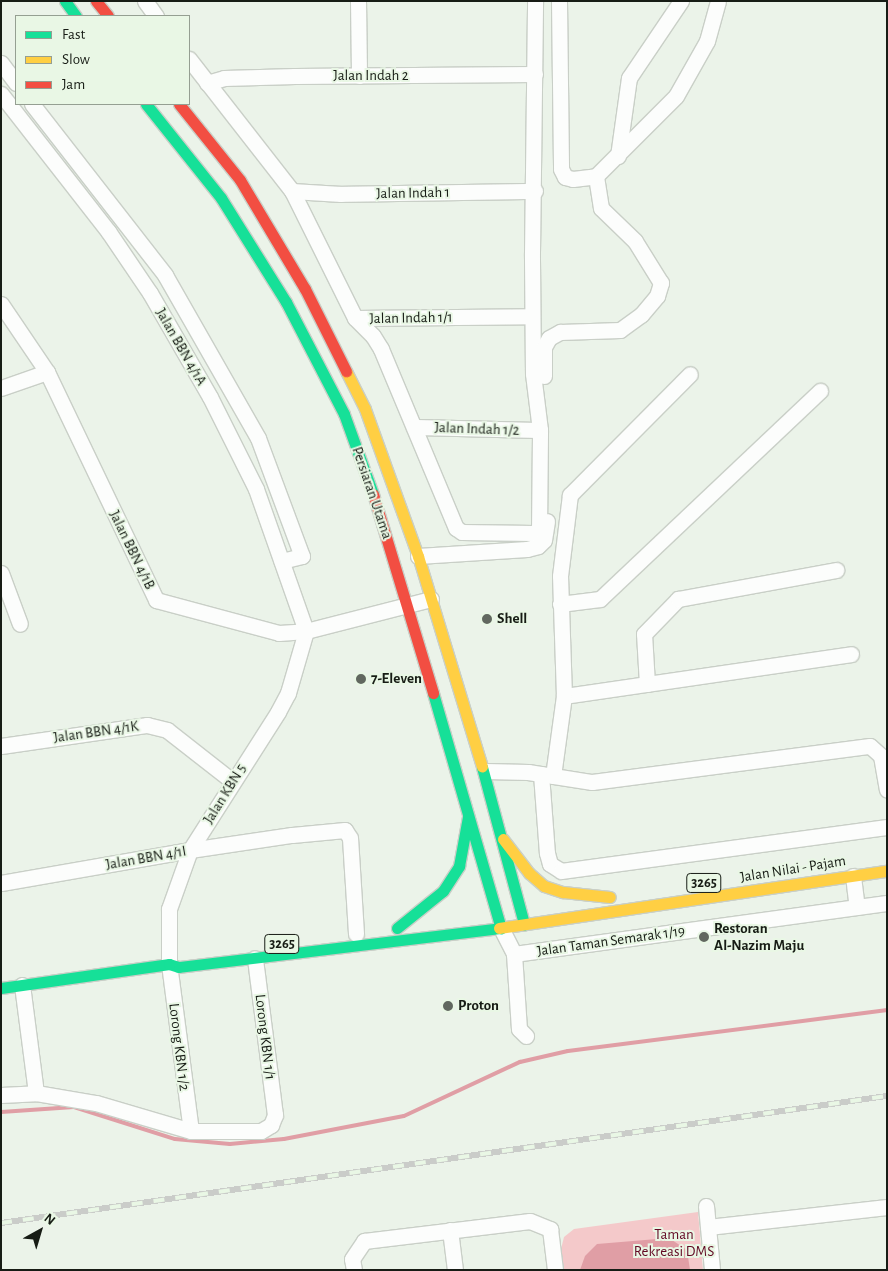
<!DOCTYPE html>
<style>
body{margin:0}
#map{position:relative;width:888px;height:1271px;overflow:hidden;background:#ebf3e9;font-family:"Alegreya Sans",sans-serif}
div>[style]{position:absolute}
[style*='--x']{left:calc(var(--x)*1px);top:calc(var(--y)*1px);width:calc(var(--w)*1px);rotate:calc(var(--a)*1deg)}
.green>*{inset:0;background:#f4c9ca}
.water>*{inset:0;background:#e09ea5}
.stream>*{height:4px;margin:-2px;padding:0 2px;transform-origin:2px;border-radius:2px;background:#e09ea5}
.roads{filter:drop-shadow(1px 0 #c9cfc7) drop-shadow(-1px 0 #c9cfc7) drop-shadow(0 1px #c9cfc7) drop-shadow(0 -1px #c9cfc7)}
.street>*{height:15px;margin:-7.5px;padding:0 7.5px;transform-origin:7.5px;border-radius:7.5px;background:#fcfdfc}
.fast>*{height:11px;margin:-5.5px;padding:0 5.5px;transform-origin:5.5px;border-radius:5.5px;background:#16e098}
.slow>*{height:11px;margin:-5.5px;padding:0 5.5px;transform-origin:5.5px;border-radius:5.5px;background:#ffcf43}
.jam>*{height:11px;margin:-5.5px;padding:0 5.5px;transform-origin:5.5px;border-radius:5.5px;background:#f24e42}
.rail>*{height:5.5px;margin-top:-2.75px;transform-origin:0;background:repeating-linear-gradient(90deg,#e9f7e5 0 11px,#caccc9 0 22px);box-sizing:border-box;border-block:1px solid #caccc9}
.dots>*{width:14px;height:14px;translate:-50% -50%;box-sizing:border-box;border:2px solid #e9f7e5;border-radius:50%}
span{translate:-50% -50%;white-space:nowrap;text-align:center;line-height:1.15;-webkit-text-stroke:4px #e9f7e5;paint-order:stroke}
.shield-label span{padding:1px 4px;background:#e9f7e5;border:1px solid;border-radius:4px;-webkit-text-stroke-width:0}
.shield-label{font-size:14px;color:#171c15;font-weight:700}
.street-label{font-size:15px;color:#171c15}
.poi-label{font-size:15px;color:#171c15;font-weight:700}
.left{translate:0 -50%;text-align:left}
.park-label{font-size:15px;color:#630924}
.frame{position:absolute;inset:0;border:2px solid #171c15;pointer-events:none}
.legend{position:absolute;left:15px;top:15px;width:175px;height:90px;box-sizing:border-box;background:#e9f7e5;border:1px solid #959f92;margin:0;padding:6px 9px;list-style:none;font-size:15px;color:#171c15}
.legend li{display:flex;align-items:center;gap:10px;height:25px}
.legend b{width:25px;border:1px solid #959f92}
.north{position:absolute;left:15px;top:1206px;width:50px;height:50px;-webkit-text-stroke:4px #e9f7e5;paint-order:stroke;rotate:39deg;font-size:14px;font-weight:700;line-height:20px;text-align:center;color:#171c15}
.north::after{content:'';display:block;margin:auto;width:18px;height:22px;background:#171c15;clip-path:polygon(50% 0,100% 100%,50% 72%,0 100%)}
</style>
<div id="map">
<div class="green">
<i style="clip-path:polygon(698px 1212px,703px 1270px,564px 1270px,561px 1249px,564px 1237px,574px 1229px)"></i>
</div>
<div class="water">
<i style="clip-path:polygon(669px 1238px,687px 1250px,690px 1270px,580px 1270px,585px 1256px,597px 1244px)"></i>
</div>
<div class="stream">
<i style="--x:1;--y:1112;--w:73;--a:-3.9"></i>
<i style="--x:74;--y:1107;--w:106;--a:17.6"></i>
<i style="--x:175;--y:1139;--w:55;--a:5.2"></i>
<i style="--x:230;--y:1144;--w:54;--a:-5.3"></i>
<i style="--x:284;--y:1139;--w:122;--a:-10.9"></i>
<i style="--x:404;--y:1116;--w:128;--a:-25"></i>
<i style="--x:520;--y:1062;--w:49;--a:-12.9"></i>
<i style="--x:568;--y:1051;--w:322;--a:-7.3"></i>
</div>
<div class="roads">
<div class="street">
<i style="--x:145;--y:1;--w:19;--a:54"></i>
<i style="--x:358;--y:1;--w:75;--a:89.2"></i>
<i style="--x:559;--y:1;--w:168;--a:89.3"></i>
<i style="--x:561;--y:169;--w:9;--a:63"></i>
<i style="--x:565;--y:177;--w:8;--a:14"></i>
<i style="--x:573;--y:179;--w:23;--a:-7"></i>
<i style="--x:189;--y:59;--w:167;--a:52"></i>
<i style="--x:292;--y:191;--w:142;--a:63.6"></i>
<i style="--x:355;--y:318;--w:177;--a:-0.6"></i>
<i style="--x:1;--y:63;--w:25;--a:53"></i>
<i style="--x:207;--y:83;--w:18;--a:-16"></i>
<i style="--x:224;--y:78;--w:71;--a:-1.6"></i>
<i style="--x:295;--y:76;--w:240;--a:-0.5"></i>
<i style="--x:1;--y:94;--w:174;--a:52"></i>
<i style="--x:108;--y:231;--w:75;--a:55.9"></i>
<i style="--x:150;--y:293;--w:120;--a:60"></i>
<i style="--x:210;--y:397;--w:103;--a:63.4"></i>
<i style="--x:256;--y:489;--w:151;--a:70.6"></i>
<i style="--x:306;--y:631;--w:65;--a:106.2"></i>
<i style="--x:288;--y:693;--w:21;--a:118"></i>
<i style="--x:278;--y:712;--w:164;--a:122.5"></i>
<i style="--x:190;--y:850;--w:63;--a:109.6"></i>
<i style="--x:169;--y:909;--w:55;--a:90"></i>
<i style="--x:169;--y:964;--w:168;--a:82.5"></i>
<i style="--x:32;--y:104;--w:217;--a:52.1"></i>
<i style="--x:165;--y:275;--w:188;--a:60.3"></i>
<i style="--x:258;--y:438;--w:126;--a:69.6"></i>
<i style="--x:302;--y:556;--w:21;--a:166"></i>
<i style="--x:618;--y:156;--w:79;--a:-82"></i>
<i style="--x:629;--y:78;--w:93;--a:-56"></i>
<i style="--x:292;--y:191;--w:49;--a:3.5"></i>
<i style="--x:341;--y:194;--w:194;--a:-0.9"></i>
<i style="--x:1;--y:304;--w:82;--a:55.9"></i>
<i style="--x:47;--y:372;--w:253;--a:64.4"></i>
<i style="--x:156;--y:600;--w:127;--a:15"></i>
<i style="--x:279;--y:633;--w:27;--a:-4"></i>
<i style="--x:306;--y:631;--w:129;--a:-14.4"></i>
<i style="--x:355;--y:318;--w:25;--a:45"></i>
<i style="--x:373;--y:336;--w:15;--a:58"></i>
<i style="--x:381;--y:349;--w:194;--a:67.3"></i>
<i style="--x:456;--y:528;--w:7;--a:34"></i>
<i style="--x:462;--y:532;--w:71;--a:0.8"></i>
<i style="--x:533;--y:533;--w:7;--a:-27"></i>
<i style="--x:539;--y:530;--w:100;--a:-89.4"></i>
<i style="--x:540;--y:430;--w:56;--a:-97.1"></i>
<i style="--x:533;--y:374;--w:121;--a:-90.5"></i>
<i style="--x:532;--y:253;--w:252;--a:-89.3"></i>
<i style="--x:544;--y:376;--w:29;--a:-90"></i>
<i style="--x:544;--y:347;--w:10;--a:-61"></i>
<i style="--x:549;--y:338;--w:13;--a:-29"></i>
<i style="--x:560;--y:332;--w:60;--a:-1.9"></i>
<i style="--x:620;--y:330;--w:26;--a:-36"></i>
<i style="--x:641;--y:315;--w:25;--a:-50"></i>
<i style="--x:657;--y:296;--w:14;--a:-73"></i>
<i style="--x:661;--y:283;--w:49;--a:-121.8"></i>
<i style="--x:635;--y:241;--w:47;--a:-135.9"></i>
<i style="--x:601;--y:208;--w:32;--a:-99"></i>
<i style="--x:596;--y:176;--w:113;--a:-45"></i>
<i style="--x:676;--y:96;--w:63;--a:-60.6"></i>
<i style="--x:707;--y:41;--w:41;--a:-74.6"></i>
<i style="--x:1;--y:388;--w:49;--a:-19.2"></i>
<i style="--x:414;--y:427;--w:126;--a:1.4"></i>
<i style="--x:418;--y:556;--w:109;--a:-3.7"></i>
<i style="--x:527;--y:549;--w:11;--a:-15"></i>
<i style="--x:538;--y:546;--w:8;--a:-45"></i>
<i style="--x:544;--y:540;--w:19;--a:-81"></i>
<i style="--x:1;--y:573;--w:54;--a:69.6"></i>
<i style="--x:560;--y:604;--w:40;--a:-7.1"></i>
<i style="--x:600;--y:599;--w:303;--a:-43.4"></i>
<i style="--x:647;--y:684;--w:50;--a:-93.4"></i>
<i style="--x:644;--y:634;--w:49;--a:-45.8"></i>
<i style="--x:678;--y:599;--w:161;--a:-10.4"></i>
<i style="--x:564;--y:696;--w:290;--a:-8.3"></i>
<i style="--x:1;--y:746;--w:148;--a:-8.2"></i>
<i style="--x:147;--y:725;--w:21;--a:14"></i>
<i style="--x:167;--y:730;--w:83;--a:38.1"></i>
<i style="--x:486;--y:771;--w:42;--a:1.4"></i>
<i style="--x:528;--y:772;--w:65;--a:8.9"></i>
<i style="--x:592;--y:782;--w:280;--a:-7.4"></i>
<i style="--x:870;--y:746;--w:15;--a:42"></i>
<i style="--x:881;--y:756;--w:34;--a:80"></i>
<i style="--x:541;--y:774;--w:79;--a:85.7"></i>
<i style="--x:547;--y:853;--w:11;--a:75"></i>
<i style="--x:550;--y:864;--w:13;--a:32"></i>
<i style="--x:561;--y:871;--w:329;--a:-7.7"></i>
<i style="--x:553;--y:776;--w:81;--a:-82.2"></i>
<i style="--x:564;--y:696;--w:120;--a:-91.9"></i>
<i style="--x:560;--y:576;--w:82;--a:-83"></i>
<i style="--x:570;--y:495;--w:170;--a:-45.2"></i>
<i style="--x:853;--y:876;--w:31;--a:83"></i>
<i style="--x:1;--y:883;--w:192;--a:-9.9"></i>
<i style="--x:190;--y:850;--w:103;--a:-8.4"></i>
<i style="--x:292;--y:835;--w:53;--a:-5.4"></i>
<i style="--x:345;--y:830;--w:9;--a:58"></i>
<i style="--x:350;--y:838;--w:96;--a:86.4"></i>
<i style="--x:501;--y:928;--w:29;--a:63"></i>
<i style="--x:514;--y:954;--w:75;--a:86.2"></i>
<i style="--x:519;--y:1029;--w:10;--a:45"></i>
<i style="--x:514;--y:954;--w:376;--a:-7.8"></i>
<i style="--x:22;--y:985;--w:109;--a:82.6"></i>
<i style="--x:1;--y:1095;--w:35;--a:-3"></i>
<i style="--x:36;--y:1093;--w:61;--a:9.5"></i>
<i style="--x:96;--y:1103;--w:99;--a:16.4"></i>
<i style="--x:191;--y:1131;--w:70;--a:0"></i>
<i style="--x:261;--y:1131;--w:12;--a:-31"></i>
<i style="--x:271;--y:1125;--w:11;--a:-68"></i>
<i style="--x:275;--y:1115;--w:158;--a:-97.3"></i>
<i style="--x:706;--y:1206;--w:64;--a:84.6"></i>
<i style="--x:708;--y:1227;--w:180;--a:-6.4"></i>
<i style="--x:450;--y:1230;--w:40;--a:82.9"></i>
<i style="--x:354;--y:1270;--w:11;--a:-100"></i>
<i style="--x:352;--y:1259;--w:22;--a:-56"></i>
<i style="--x:364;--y:1241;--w:167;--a:-6.9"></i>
<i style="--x:530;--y:1221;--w:22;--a:22"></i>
<i style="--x:550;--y:1229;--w:41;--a:83"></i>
</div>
<div class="fast">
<i style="--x:65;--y:1;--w:19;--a:54"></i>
<i style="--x:146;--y:104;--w:120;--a:51.4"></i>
<i style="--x:221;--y:198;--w:123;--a:58"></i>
<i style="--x:286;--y:302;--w:126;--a:62.6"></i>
<i style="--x:344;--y:414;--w:85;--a:70.1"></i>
<i style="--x:433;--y:693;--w:245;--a:73.9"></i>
<i style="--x:482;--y:767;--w:163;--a:75"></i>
<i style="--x:397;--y:928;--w:59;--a:-38.8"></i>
<i style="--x:443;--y:891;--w:30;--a:-57"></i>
<i style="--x:459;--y:866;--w:50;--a:-79.6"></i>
<i style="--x:1;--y:988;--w:170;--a:-8.1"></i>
<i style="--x:169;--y:964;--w:10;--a:17"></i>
<i style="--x:179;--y:967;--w:322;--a:-6.9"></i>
</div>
<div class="slow">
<i style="--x:346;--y:371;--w:42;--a:63.4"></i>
<i style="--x:365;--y:409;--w:156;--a:70.2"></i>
<i style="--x:418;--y:556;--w:220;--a:73.1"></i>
<i style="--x:503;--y:839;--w:43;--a:52.6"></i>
<i style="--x:529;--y:873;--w:20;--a:41"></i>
<i style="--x:544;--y:886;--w:20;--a:18"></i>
<i style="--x:563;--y:892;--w:47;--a:6.1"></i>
<i style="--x:499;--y:928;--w:392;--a:-8.4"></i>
</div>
<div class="jam">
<i style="--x:96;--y:1;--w:19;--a:51"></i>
<i style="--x:179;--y:104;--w:97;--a:51.2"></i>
<i style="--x:240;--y:180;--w:127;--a:59.2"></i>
<i style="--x:305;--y:289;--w:92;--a:63.4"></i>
<i style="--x:373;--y:494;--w:208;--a:73.2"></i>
</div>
</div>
<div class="rail">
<i style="--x:1;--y:1223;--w:895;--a:-8.16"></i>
</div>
<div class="dots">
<i style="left:487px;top:619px;background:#61675f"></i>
<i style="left:361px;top:679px;background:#61675f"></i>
<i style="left:704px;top:937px;background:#61675f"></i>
<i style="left:448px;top:1006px;background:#61675f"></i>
</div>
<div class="shield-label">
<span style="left:704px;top:883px">3265</span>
<span style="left:282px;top:944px">3265</span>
</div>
<div class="street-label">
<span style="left:371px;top:76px">Jalan Indah 2</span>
<span style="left:413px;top:193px;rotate:-1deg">Jalan Indah 1</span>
<span style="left:411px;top:318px;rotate:-1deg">Jalan Indah 1/1</span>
<span style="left:181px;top:347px;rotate:60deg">Jalan BBN 4/1A</span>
<span style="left:477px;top:429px;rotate:2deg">Jalan Indah 1/2</span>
<span style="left:372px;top:493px;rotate:71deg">Persiaran Utama</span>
<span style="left:132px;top:550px;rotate:64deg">Jalan BBN 4/1B</span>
<span style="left:96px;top:732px;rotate:-8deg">Jalan BBN 4/1K</span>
<span style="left:225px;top:794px;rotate:-58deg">Jalan KBN 5</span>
<span style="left:146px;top:858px;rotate:-10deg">Jalan BBN 4/1I</span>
<span style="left:793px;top:869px;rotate:-9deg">Jalan Nilai - Pajam</span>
<span style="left:611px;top:941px;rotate:-8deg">Jalan Taman Semarak 1/19</span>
<span style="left:265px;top:1037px;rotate:83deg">Lorong KBN 1/1</span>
<span style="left:179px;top:1047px;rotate:83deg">Lorong KBN 1/2</span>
</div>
<div class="poi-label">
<span class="left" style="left:497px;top:619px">Shell</span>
<span class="left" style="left:371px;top:679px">7-Eleven</span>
<span class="left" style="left:714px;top:937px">Restoran<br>Al-Nazim Maju</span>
<span class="left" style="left:458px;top:1006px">Proton</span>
</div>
<div class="park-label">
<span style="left:674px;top:1243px">Taman<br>Rekreasi DMS</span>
</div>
<div class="frame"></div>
<ul class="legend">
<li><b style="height:6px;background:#16e098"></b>Fast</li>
<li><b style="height:6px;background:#ffcf43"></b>Slow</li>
<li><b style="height:6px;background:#f24e42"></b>Jam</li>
</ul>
<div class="north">N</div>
</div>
